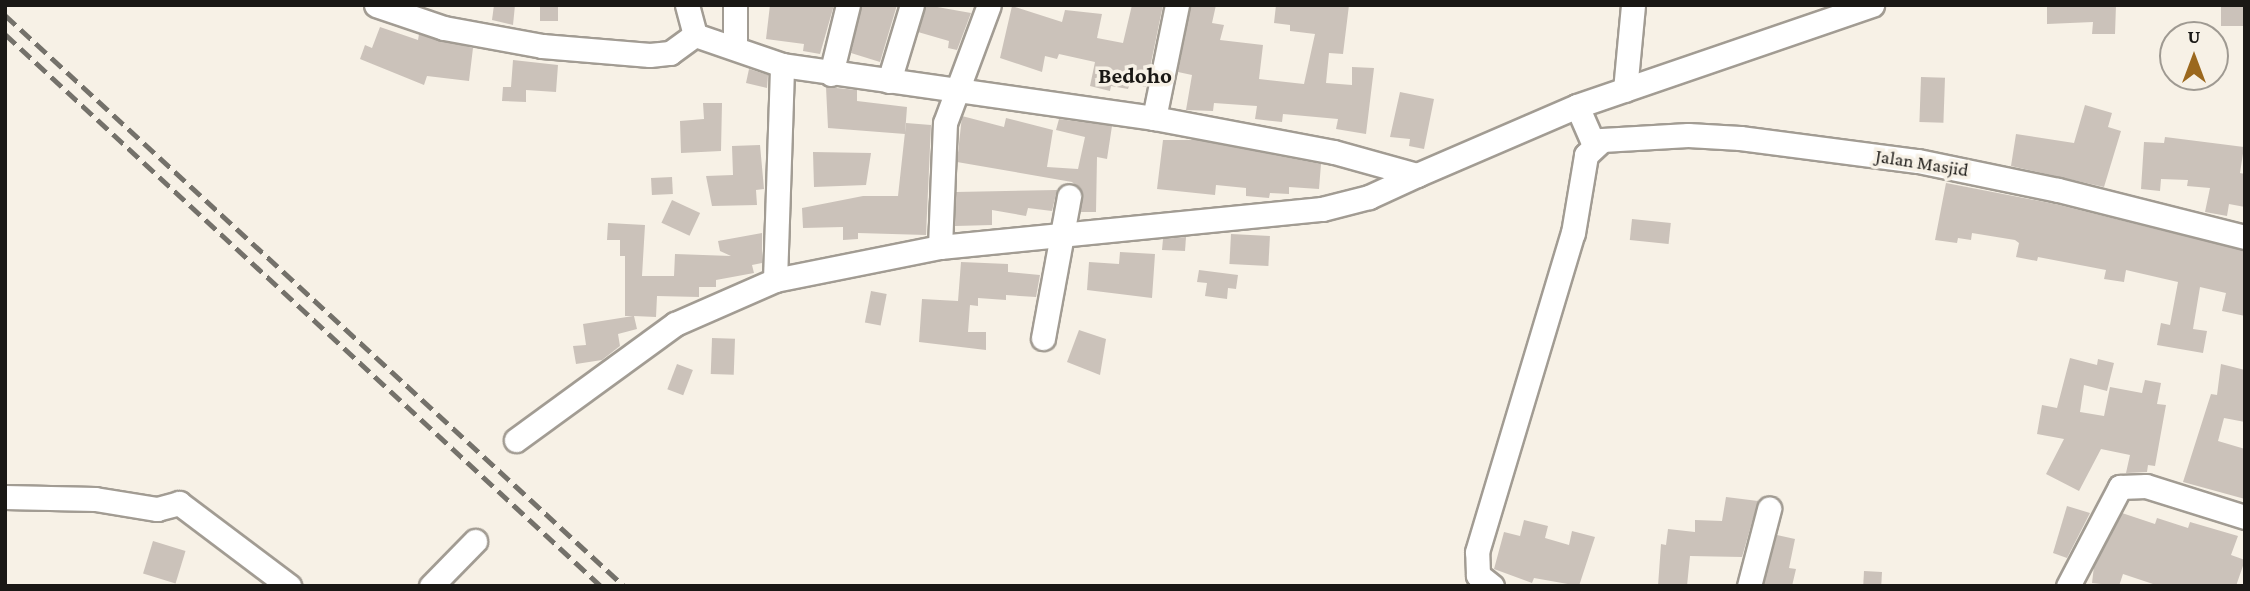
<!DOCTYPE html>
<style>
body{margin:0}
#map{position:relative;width:2250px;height:591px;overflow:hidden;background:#f7f1e6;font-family:"Crimson Pro",serif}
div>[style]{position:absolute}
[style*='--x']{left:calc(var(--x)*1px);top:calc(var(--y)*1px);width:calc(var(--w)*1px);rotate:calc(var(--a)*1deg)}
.building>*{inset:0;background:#cbc2ba;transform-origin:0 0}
.roads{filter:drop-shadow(2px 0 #a29c93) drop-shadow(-2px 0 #a29c93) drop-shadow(0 2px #a29c93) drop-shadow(0 -2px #a29c93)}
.minor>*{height:23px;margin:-11.5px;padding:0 11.5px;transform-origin:11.5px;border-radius:11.5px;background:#fff}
.rail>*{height:5px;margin-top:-2.5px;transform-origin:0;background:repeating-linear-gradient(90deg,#74716a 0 14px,transparent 0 21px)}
span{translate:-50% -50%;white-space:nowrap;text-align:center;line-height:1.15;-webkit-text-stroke:7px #f7f1e6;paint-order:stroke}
.street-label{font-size:19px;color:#1a1815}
.quarter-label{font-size:23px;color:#1a1815;font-weight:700}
.frame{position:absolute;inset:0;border:7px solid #1a1815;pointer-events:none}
.north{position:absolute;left:2159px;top:21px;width:70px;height:70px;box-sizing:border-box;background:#f7f1e6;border:2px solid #9f9a92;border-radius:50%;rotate:0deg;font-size:19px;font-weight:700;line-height:28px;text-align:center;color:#1a1815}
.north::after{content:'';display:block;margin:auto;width:24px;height:32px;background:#9b681e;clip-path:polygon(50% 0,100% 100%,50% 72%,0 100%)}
</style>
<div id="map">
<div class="building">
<i style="clip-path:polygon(494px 5px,515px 5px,513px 25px,492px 20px)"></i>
<i style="left:540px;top:5px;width:18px;height:16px"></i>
<i style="clip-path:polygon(770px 5px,834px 5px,820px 54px,803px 51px,804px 44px,766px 39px)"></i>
<i style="clip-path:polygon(862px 5px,897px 5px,880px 62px,851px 53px)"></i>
<i style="clip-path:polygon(926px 5px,971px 13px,957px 50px,948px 48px,949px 41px,918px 32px)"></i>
<i style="clip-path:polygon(1132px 5px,1163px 5px,1146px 87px,1130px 83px,1128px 89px,1111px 86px,1110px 91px,1090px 86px,1095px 62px,1059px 54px,1057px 59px,1045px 56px,1042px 72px,1000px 58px,1012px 6px,1062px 22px,1065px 10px,1102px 14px,1097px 38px,1123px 43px)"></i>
<i style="clip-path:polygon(1191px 5px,1216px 5px,1212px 23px,1224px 25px,1220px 40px,1263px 45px,1259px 79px,1304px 84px,1315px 34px,1290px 31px,1290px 25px,1274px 23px,1276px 5px,1349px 5px,1343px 54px,1329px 53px,1326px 83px,1352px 85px,1352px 67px,1374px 68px,1366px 134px,1336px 129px,1338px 119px,1283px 114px,1282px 122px,1255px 119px,1257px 106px,1214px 103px,1213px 111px,1186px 110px,1192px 75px,1178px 72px)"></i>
<i style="clip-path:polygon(2047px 5px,2116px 5px,2115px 34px,2092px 34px,2093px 22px,2047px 24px)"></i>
<i style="left:2221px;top:5px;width:24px;height:21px"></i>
<i style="clip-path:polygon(380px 27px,418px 40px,419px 34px,473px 48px,469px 81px,427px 76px,424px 85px,360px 59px,365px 45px,372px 48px)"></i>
<i style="clip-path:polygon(513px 60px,558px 65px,556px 92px,526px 90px,526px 102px,502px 101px,503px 87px,511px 87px)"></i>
<i style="clip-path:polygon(749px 69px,768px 75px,767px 88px,746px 83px)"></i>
<i style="left:1921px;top:77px;width:24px;height:45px;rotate:2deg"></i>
<i style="clip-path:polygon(826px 87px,857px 90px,857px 101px,907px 107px,905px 134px,828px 128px)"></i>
<i style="clip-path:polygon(1400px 92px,1434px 99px,1424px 149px,1409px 146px,1410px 139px,1390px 137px)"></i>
<i style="clip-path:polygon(703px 103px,722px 103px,721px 151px,681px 153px,680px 121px,704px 119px)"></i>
<i style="clip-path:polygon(2085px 105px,2112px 113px,2108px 127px,2121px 131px,2104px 187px,2011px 166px,2016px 134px,2074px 143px)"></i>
<i style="clip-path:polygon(962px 116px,1004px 127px,1006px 118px,1053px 130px,1047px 167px,1078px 169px,1085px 137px,1056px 130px,1059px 119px,1112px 126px,1107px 159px,1097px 157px,1096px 212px,1080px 212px,1082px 192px,1072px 182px,957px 162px)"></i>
<i style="clip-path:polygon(906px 123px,931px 125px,926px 235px,858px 233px,858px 239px,843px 240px,843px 227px,803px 228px,802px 208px,863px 196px,898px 196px)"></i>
<i style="clip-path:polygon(2165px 137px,2244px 147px,2240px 173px,2245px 174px,2245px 207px,2229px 204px,2227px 216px,2205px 212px,2210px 188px,2187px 186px,2188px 180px,2161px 179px,2160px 191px,2141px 189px,2144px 142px,2164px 143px)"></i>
<i style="clip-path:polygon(1163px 140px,1196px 140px,1321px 164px,1319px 189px,1289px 187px,1289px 194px,1270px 193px,1269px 198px,1246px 196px,1246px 188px,1216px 185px,1215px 195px,1157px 189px)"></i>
<i style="clip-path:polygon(760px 145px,764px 189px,756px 190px,757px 205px,712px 206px,706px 176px,733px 175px,732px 146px)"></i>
<i style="clip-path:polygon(813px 152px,871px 153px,866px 185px,814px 187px)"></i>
<i style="left:672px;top:177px;width:17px;height:21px;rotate:87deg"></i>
<i style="clip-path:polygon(1946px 183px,2055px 204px,2245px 251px,2245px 316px,2222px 311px,2226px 293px,2200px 287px,2193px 329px,2207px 331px,2203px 353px,2157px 345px,2161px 323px,2170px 325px,2178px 282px,2126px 270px,2124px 282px,2104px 279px,2106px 270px,2038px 257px,2037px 261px,2016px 257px,2019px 243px,2015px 240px,1972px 233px,1971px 240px,1958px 238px,1957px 243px,1935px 240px)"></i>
<i style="clip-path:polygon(1057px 190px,1052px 211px,1028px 208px,1026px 216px,992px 210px,992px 225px,955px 226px,956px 192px)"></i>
<i style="left:672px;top:200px;width:31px;height:25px;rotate:25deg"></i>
<i style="left:1632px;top:219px;width:39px;height:21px;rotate:6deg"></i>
<i style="clip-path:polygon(608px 223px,645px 225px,642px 276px,674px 276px,675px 254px,731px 256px,720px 251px,718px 241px,762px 233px,762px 263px,752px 265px,754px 273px,716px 280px,716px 287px,699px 287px,699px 297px,657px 296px,656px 317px,634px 316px,637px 329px,618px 334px,620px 346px,602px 360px,576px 364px,573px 346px,586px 345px,583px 324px,633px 316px,625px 316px,625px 256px,620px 256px,620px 240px,607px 240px)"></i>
<i style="left:1231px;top:234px;width:39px;height:30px;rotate:3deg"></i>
<i style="clip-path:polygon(1186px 237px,1185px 251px,1162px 250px,1163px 239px)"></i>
<i style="clip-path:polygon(1120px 252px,1155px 254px,1152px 298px,1087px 290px,1089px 262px,1119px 264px)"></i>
<i style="clip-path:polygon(961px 262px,1008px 264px,1008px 272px,1040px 275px,1036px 297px,1006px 295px,1006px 300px,978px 298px,978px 306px,970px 305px,968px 332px,986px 332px,986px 350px,919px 342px,922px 299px,958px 301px)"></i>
<i style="clip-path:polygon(1199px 270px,1238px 275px,1236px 289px,1228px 288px,1227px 299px,1205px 296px,1207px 283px,1197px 282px)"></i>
<i style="left:871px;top:291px;width:16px;height:32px;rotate:11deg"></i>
<i style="clip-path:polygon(1079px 330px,1106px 339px,1100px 375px,1067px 362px)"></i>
<i style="left:712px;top:338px;width:23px;height:36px;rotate:2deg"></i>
<i style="clip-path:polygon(2070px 358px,2097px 365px,2098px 359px,2114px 363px,2107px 391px,2084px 385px,2080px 412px,2104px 416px,2110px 387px,2142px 393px,2145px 380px,2161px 383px,2157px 404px,2166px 405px,2155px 466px,2148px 465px,2147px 472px,2126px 473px,2130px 455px,2101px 449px,2079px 491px,2046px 474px,2064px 439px,2037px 434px,2042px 405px,2057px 408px)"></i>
<i style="left:677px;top:364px;width:17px;height:27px;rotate:21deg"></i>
<i style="clip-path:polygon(2221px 364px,2245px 370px,2245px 422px,2224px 418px,2218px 441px,2245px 449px,2245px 499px,2183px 482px,2211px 394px,2217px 395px)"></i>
<i style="clip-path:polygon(1726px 497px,1758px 501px,1742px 557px,1690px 556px,1687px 586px,1658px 586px,1661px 544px,1666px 545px,1668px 529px,1695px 532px,1695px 520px,1722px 521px)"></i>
<i style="clip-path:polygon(2067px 506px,2090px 513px,2067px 558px,2053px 553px)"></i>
<i style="clip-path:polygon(2122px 513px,2155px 524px,2157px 518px,2188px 528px,2190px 522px,2238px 536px,2231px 555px,2245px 560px,2236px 586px,2159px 586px,2123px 574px,2119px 586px,2092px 583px,2094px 566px)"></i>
<i style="clip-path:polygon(1524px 520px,1548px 526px,1545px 538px,1569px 545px,1572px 531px,1595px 537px,1579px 586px,1534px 578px,1532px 583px,1494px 569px,1504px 532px,1520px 536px)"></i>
<i style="clip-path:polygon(1777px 535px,1795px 539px,1789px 568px,1796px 569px,1792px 586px,1764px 584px)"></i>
<i style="left:153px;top:541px;width:34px;height:34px;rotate:17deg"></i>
<i style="left:1864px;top:571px;width:18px;height:15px;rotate:3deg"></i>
</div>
<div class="roads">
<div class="minor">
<i style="--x:376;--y:5;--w:72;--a:18.7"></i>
<i style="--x:444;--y:28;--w:100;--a:10.4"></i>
<i style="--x:542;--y:46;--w:108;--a:4.8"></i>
<i style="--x:650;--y:55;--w:20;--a:-6"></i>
<i style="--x:670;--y:53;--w:31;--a:-36"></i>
<i style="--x:687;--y:5;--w:31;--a:75"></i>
<i style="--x:695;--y:35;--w:92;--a:19"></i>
<i style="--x:782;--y:65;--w:376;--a:8.1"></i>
<i style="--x:1154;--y:118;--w:183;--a:10.7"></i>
<i style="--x:1334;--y:152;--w:86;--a:15.5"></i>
<i style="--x:1417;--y:175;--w:174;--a:-23.3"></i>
<i style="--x:1577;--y:106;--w:312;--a:-18.9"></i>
<i style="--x:735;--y:45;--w:40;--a:-90"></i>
<i style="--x:831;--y:74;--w:71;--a:-76.2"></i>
<i style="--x:889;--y:81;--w:79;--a:-73.2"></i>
<i style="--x:1625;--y:90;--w:85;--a:-84.6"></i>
<i style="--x:1577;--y:106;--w:43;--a:66.4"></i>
<i style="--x:1154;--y:118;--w:115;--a:-78.5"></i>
<i style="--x:940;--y:247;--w:124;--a:-87.7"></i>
<i style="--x:945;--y:123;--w:126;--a:-69.6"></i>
<i style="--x:775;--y:280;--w:215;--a:-88.1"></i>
<i style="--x:1043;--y:338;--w:144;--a:-79.6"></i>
<i style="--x:516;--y:440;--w:197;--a:-36.1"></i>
<i style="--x:675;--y:324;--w:109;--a:-23.7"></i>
<i style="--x:775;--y:280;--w:168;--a:-11.3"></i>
<i style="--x:940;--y:247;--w:384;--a:-5.7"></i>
<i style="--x:1322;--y:209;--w:49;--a:-14.3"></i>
<i style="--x:1369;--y:197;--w:53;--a:-24.6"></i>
<i style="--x:5;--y:497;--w:90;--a:1.3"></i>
<i style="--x:95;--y:499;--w:63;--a:9.2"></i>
<i style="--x:157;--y:509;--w:23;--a:-15"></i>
<i style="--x:179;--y:503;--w:138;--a:37"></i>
<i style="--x:431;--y:586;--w:63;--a:-45.6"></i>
<i style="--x:1492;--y:586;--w:18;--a:-142"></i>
<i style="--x:1478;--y:575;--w:23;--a:-92"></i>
<i style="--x:1477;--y:552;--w:333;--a:-73.3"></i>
<i style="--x:1573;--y:233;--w:79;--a:-80.5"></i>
<i style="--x:1586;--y:155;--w:22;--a:-43"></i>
<i style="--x:1602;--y:140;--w:86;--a:-3.3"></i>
<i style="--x:1688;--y:135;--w:52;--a:3.3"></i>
<i style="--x:1740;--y:138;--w:179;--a:7.4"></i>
<i style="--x:1918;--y:161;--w:143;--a:11.7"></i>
<i style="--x:2058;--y:190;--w:193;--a:14.1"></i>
<i style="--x:1749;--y:586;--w:80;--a:-75.4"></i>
<i style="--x:2068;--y:586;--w:112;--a:-62.3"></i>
<i style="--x:2120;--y:487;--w:26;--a:-2"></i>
<i style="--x:2146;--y:486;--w:104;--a:17.4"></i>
</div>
</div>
<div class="rail">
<i style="--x:5;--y:15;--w:842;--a:42.69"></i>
<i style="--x:5;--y:34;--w:812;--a:42.81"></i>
</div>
<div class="street-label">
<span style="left:1922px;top:163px;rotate:9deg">Jalan Masjid</span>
</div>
<div class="quarter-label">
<span style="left:1135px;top:75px">Bedoho</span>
</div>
<div class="frame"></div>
<div class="north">U</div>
</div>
